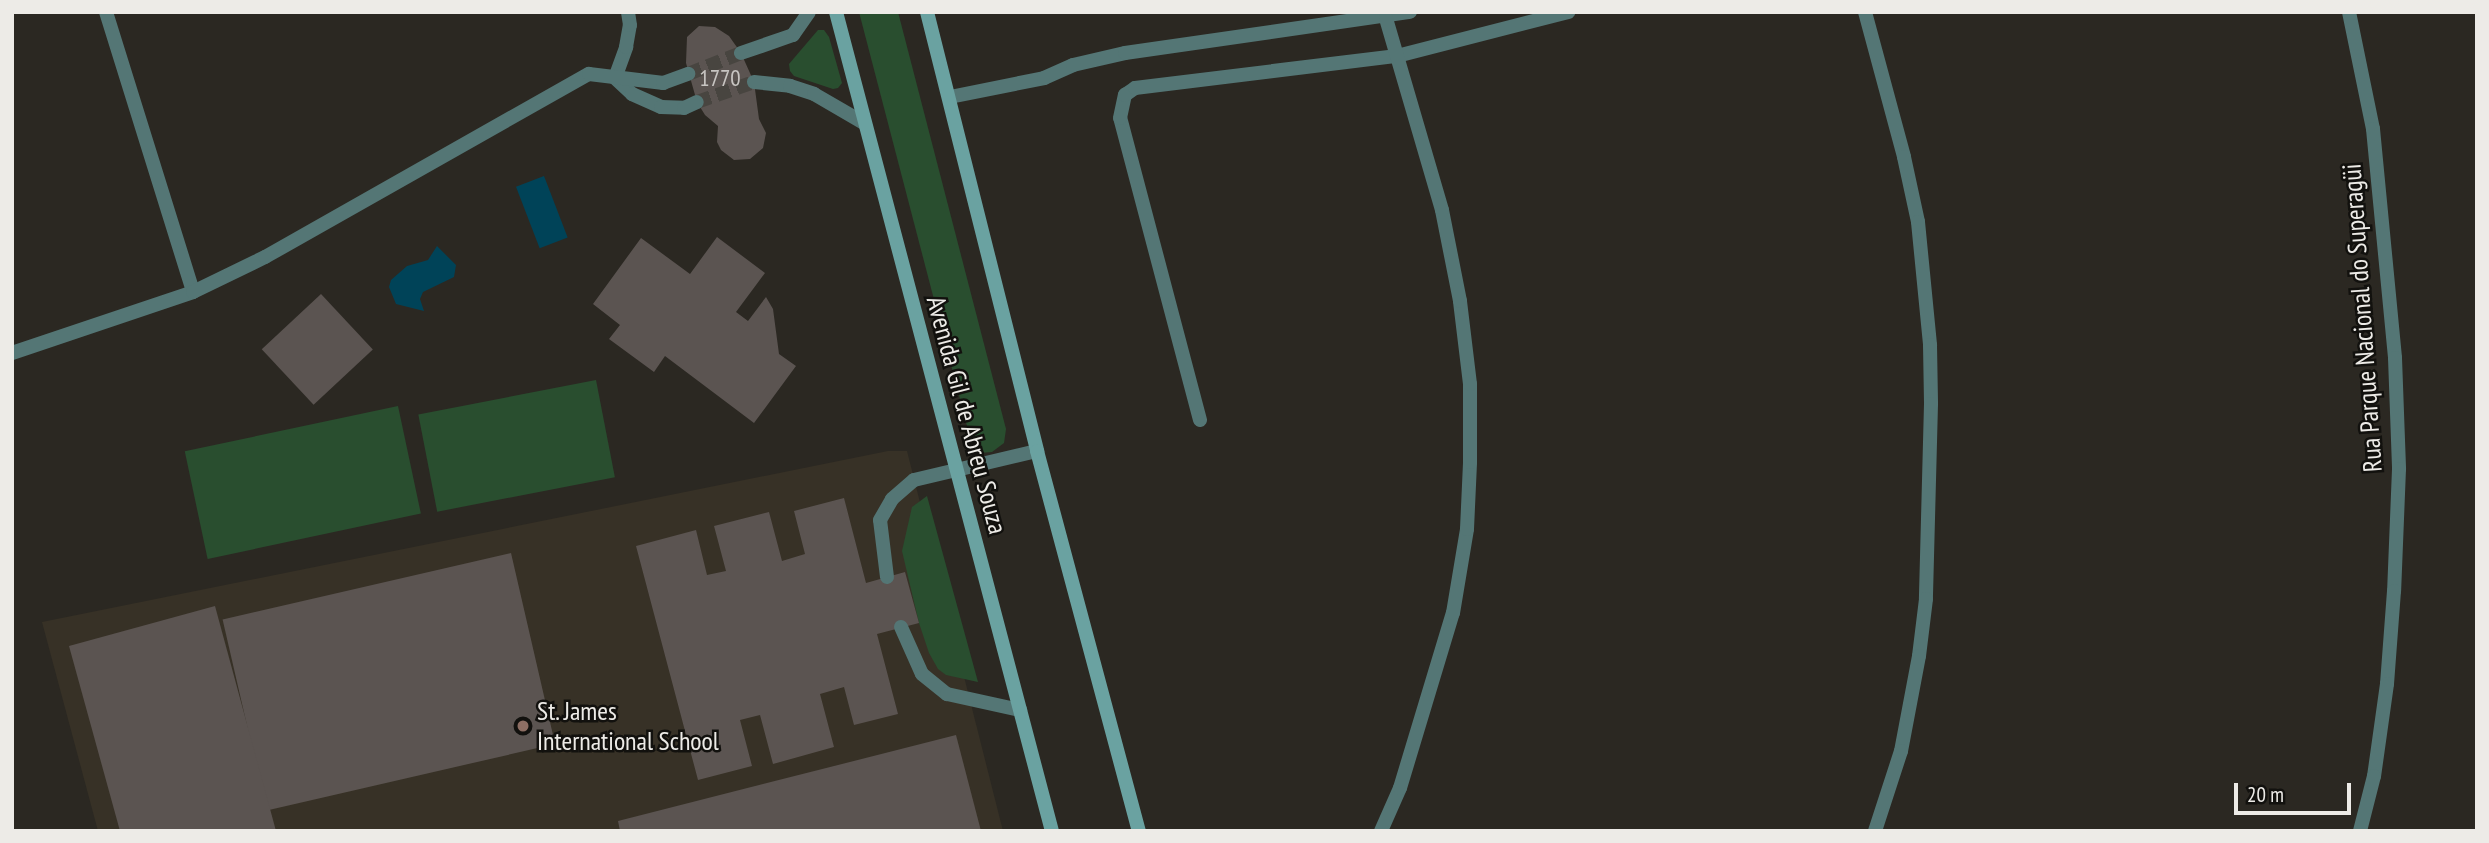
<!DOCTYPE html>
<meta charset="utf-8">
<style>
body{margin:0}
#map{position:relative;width:2489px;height:843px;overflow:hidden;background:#2b2822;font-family:"PT Sans Narrow",sans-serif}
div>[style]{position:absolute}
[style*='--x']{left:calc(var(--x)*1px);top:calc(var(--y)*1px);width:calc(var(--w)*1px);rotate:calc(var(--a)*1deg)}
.built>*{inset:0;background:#373126}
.green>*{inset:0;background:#294e2f;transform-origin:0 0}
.water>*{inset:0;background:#004358;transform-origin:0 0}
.building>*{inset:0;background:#5b5451;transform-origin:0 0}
.street-tunnel>*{height:14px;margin-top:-7px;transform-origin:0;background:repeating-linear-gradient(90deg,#484540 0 14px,transparent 0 21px)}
.lane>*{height:14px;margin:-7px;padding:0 7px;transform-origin:7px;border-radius:7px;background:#547675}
.street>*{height:14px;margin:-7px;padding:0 7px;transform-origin:7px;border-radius:7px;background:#547675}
.secondary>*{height:14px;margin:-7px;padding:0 7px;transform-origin:7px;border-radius:7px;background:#6aa2a1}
.dots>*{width:19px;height:19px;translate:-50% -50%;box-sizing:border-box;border:4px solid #12110e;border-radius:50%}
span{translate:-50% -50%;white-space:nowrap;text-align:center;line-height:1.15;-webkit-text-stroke:5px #12110e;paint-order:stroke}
.number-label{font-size:23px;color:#c8c5c2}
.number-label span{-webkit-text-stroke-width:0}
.street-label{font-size:26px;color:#edebe7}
.poi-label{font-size:26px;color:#edebe7}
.left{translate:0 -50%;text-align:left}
.frame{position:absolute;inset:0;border:14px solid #edebe7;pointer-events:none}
.scale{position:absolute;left:2234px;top:783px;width:117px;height:32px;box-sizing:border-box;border:4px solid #edebe7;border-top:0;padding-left:9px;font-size:21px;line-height:24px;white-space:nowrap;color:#edebe7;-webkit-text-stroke:5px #12110e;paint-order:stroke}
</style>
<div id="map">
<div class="built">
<i style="clip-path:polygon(888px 451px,907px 451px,1003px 831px,98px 831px,42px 622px)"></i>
</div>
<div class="green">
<i style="clip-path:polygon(859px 12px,898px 12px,1006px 429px,1004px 443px,992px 452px,979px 453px,973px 449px)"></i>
<i style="clip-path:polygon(818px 30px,824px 30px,829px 37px,842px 83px,838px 88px,833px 89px,794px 76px,790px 71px,789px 64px)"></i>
<i style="left:596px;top:380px;width:99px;height:181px;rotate:79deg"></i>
<i style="left:398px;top:406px;width:110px;height:218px;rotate:78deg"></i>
<i style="clip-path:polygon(927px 496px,978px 682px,946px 675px,938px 669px,929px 653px,919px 623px,902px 551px,912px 507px)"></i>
</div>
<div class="water">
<i style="left:544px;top:176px;width:66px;height:30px;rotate:69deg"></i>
<i style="clip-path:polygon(437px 246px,456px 265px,454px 277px,423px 292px,420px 299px,424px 311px,396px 304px,389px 287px,391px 280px,407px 266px,428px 260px)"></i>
</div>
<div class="building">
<i style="clip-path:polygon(699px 26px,715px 27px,729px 36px,741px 53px,754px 82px,759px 119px,766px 133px,763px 148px,750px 159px,734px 160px,721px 150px,717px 142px,718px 126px,705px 115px,697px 102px,686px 63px,687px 37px)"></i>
<i style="clip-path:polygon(717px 237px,765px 273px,736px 312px,748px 321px,766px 297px,773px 309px,779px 354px,796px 366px,754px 423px,665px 356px,654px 372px,609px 339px,620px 325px,593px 304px,641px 238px,690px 274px)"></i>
<i style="left:321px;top:294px;width:76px;height:81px;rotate:47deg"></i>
<i style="clip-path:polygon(844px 498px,866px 583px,905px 572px,919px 623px,877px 634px,898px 714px,854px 725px,844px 687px,820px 694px,834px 747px,773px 764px,760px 715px,740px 720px,752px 766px,698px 780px,636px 546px,696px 530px,707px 575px,726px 571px,714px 526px,769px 512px,782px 561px,805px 554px,794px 511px)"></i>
<i style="left:511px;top:553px;width:196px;height:296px;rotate:77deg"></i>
<i style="clip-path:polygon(215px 606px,276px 831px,120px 831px,69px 646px)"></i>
<i style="clip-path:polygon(956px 735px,981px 831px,620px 831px,618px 821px)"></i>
</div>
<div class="street-tunnel">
<i style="--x:688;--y:74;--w:57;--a:-21.6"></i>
<i style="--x:697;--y:102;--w:60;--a:-19.3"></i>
</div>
<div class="lane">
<i style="--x:887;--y:577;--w:57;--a:-97"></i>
<i style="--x:880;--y:520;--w:24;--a:-60"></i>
<i style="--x:892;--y:499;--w:29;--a:-41"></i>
<i style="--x:914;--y:480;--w:126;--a:-13.3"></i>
<i style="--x:901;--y:627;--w:51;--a:65.9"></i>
<i style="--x:922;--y:674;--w:32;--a:39"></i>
<i style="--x:947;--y:694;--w:75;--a:12.4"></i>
</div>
<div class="street">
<i style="--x:106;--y:12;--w:293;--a:72.7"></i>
<i style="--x:1865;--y:12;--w:150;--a:74.9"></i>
<i style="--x:1904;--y:157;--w:66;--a:77.8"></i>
<i style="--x:1918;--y:222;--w:124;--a:84.4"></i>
<i style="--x:1930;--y:345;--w:59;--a:89"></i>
<i style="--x:1931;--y:404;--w:195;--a:91.5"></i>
<i style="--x:1926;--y:599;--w:57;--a:97"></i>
<i style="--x:1919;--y:656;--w:97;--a:100.7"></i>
<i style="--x:1901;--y:751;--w:84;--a:108"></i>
<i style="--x:2349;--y:12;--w:119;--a:78.4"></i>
<i style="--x:2373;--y:129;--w:230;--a:84.5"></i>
<i style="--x:2395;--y:358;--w:111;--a:87.9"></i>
<i style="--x:2399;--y:469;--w:122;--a:92.3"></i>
<i style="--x:2394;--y:591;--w:93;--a:94.3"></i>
<i style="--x:2387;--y:684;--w:93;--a:98"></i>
<i style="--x:2374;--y:776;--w:57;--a:104.3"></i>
<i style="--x:741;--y:53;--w:55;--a:-19.1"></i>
<i style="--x:793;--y:35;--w:28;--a:-55"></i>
<i style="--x:615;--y:78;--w:33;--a:-70"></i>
<i style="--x:626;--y:47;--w:22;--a:-80"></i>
<i style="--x:630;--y:25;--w:13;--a:-99"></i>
<i style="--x:616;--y:79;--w:22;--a:43"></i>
<i style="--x:632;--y:94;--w:32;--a:24"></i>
<i style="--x:661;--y:107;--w:23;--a:2"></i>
<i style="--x:684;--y:108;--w:14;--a:-25"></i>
<i style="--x:754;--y:82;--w:36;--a:6"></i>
<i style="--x:790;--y:86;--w:25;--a:18"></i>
<i style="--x:814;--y:94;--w:58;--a:30.1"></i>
<i style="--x:950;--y:97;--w:96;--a:-11.4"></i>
<i style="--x:1044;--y:78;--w:32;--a:-24"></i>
<i style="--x:1073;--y:65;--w:53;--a:-13"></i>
<i style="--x:1125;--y:53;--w:288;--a:-8.2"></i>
<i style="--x:12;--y:353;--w:191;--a:-18.6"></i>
<i style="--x:193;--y:292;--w:80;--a:-25.9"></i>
<i style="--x:265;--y:257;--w:372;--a:-29.5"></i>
<i style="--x:589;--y:74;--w:75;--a:6.9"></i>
<i style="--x:663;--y:83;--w:27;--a:-20"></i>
<i style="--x:1200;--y:420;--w:312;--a:-104.8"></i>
<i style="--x:1120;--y:118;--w:24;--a:-78"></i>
<i style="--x:1125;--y:95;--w:12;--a:-35"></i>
<i style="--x:1135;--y:88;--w:264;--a:-7"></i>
<i style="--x:1397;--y:56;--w:177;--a:-14.4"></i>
<i style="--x:1381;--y:831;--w:47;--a:-66.2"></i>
<i style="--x:1400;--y:788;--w:183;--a:-73.2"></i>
<i style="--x:1453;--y:613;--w:85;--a:-80.5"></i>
<i style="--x:1467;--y:529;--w:67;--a:-87.4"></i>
<i style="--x:1470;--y:462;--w:78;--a:-90"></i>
<i style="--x:1470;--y:384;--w:84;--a:-96.9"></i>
<i style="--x:1460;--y:301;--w:93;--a:-101.2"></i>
<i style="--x:1442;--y:210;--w:200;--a:-106.3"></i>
</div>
<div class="secondary">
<i style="--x:836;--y:12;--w:847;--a:75.23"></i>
<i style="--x:927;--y:12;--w:453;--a:75.9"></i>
<i style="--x:1037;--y:451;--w:393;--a:75"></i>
</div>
<div class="dots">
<i style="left:523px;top:726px;background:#8d6e63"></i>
</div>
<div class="number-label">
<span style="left:720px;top:78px">1770</span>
</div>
<div class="street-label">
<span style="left:2362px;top:318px;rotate:-94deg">Rua Parque Nacional do Superagüi</span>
<span style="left:967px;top:415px;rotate:75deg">Avenida Gil de Abreu Souza</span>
</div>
<div class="poi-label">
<span class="left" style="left:537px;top:726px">St. James<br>International School</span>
</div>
<div class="frame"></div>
<div class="scale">20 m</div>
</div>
